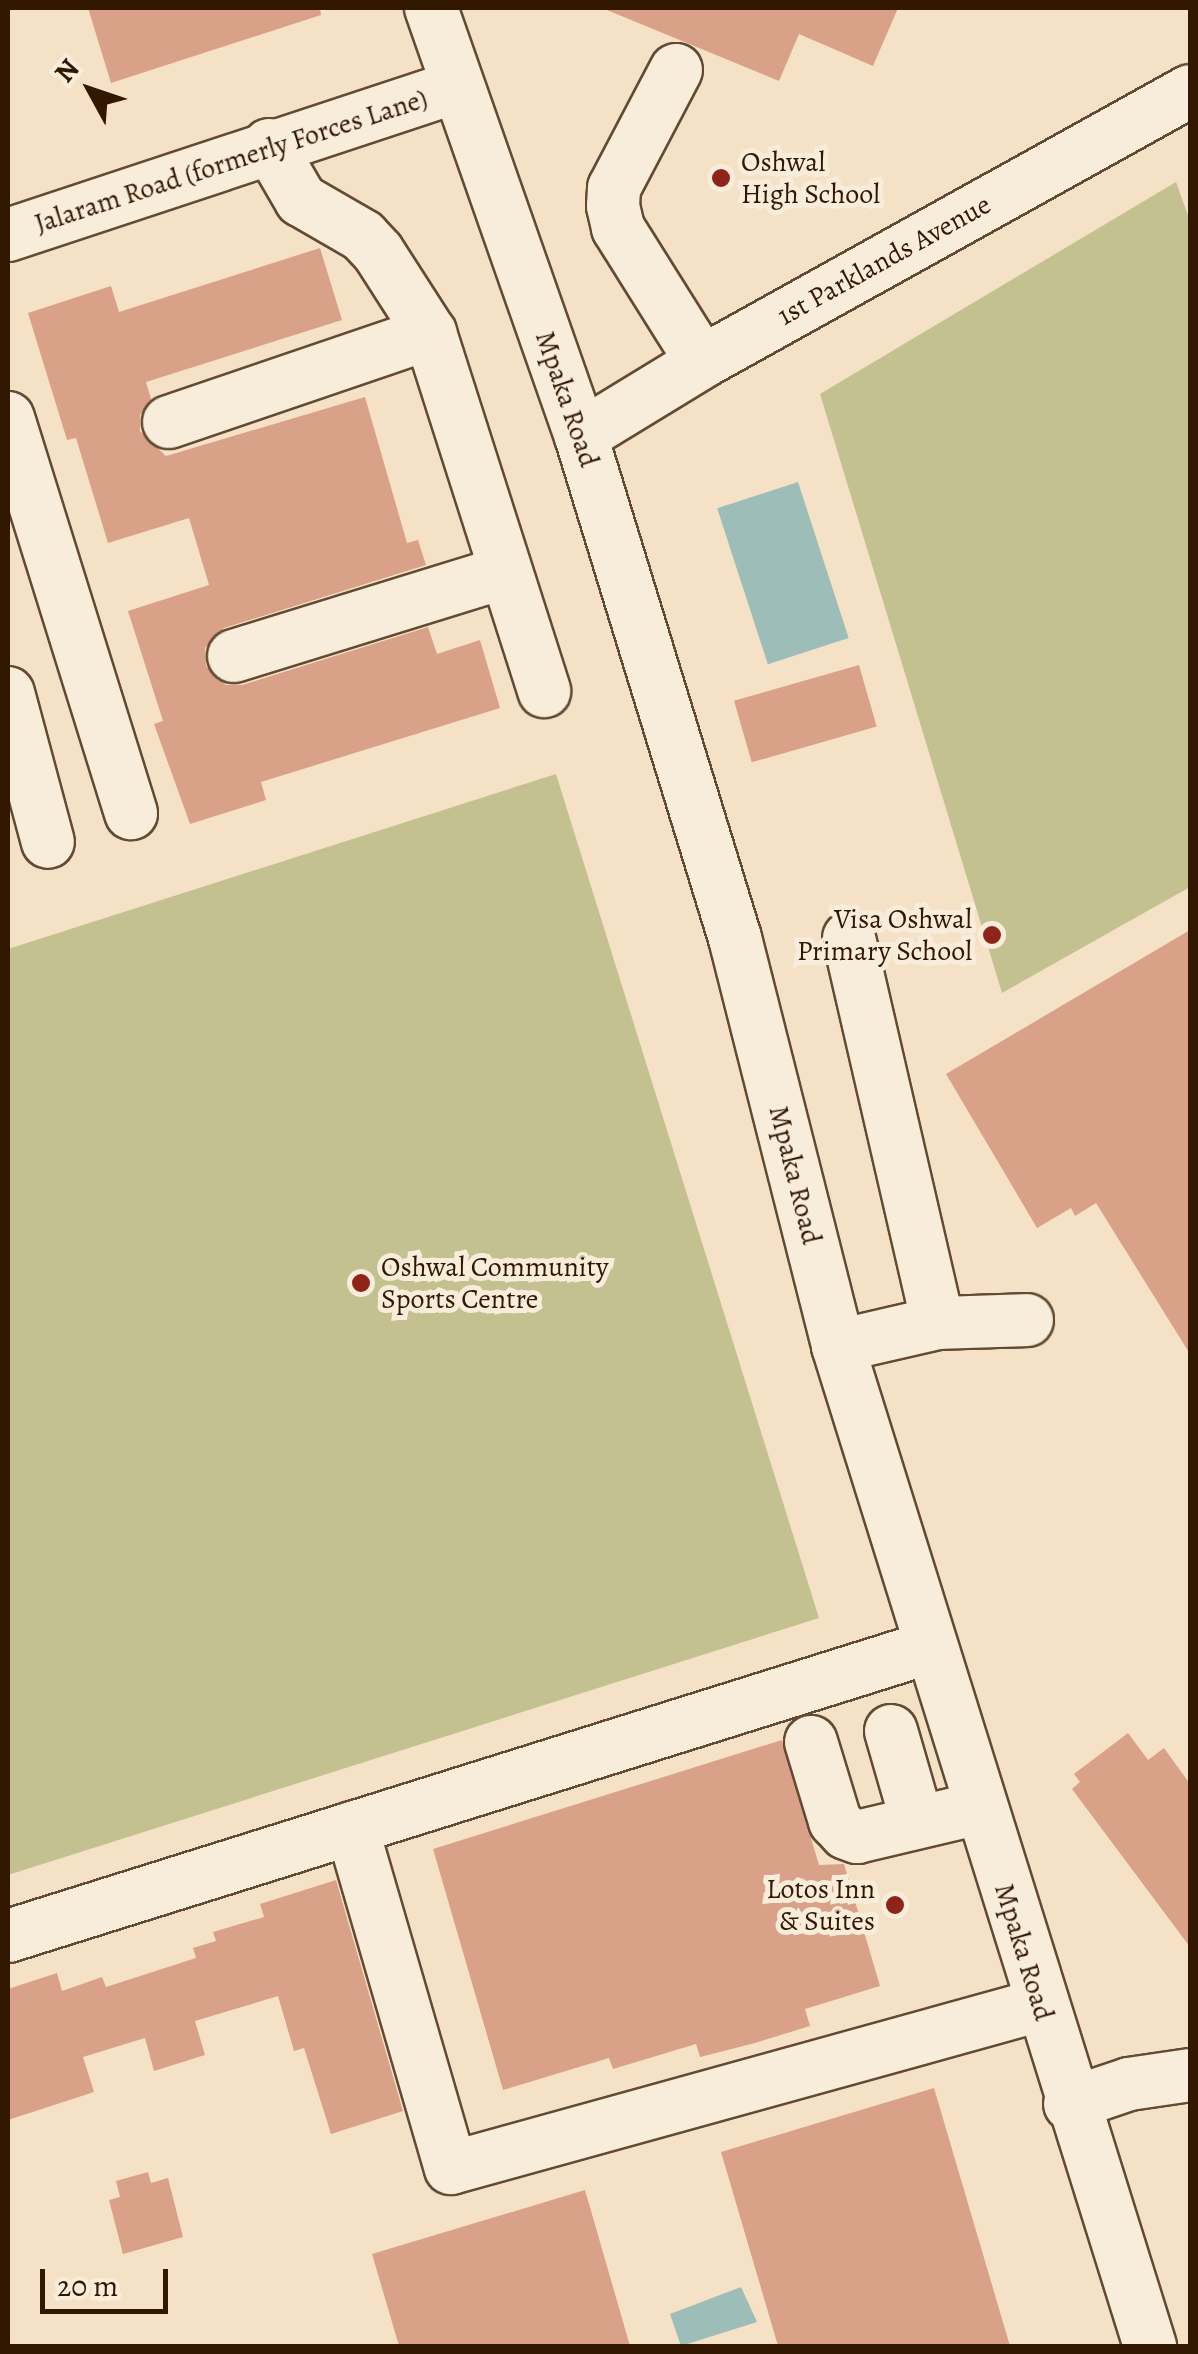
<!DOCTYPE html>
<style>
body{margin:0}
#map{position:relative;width:1198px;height:2354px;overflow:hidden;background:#f5e2c6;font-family:Alegreya,serif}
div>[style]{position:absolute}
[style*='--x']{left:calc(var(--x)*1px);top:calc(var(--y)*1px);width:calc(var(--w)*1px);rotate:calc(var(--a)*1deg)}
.green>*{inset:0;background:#c4c190}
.water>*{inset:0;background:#9cbdb8;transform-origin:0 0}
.building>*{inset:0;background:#d9a187;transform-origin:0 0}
.roads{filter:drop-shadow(2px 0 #634a32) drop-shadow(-2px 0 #634a32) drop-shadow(0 2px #634a32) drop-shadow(0 -2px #634a32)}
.minor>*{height:52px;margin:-26px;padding:0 26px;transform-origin:26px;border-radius:26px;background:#f8ecda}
.dots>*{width:28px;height:28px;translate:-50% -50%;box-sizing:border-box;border:5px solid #f8ecda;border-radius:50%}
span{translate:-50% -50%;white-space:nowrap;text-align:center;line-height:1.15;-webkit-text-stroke:10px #f8ecda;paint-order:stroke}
.street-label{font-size:28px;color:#321800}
.poi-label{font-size:28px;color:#321800}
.left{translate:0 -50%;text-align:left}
.right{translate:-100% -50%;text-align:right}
.frame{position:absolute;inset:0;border:10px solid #321800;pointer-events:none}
.north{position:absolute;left:40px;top:40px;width:100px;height:100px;-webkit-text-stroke:8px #f8ecda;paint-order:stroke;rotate:310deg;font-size:28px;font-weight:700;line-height:40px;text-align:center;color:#321800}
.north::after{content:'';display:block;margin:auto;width:35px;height:45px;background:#321800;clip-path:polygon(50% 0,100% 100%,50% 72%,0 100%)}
.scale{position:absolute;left:40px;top:2269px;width:128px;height:45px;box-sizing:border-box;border:5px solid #321800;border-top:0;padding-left:12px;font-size:30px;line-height:35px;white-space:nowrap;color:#321800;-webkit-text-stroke:8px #f8ecda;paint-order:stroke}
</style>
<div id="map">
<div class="green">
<i style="clip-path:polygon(1176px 182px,1190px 221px,1190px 887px,1002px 993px,820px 394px)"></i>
<i style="clip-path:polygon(556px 774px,819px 1618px,8px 1875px,8px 949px)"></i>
</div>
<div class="water">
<i style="left:798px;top:482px;width:164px;height:85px;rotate:72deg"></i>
<i style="clip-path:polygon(741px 2287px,757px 2322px,681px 2346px,670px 2314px)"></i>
</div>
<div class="building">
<i style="clip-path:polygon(88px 8px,320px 8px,321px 15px,111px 83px)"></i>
<i style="clip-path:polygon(602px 8px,898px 8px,873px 66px,799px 34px,779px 81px)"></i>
<i style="clip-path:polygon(320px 248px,342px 320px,146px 382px,151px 399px,140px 415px,140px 431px,166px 456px,365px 397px,407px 543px,418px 540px,426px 565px,224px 628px,205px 648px,206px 666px,226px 685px,242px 685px,428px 627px,437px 654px,480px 640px,500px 708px,261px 782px,266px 800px,190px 824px,154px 724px,163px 721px,128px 611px,209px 585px,189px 518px,108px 543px,76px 438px,67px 440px,28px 313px,111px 286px,119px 312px)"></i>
<i style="left:859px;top:665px;width:64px;height:130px;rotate:74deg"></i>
<i style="clip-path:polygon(1190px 930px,1190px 1354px,1096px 1203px,1075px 1216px,1071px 1208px,1037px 1228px,946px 1074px)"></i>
<i style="clip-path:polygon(1128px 1733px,1148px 1760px,1164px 1748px,1190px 1784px,1190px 1947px,1072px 1789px,1080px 1782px,1074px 1774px)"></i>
<i style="clip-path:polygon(782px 1740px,819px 1865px,844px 1864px,880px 1986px,805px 2009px,810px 2026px,755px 2043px,700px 2057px,696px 2044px,613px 2069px,609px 2058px,503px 2090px,433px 1849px)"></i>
<i style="clip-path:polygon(336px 1880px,403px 2111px,331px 2134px,304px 2048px,294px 2051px,278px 1996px,195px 2021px,205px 2055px,154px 2071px,145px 2038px,83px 2057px,94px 2092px,8px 2120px,8px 1989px,57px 1973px,62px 1991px,102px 1977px,106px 1987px,196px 1958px,193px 1948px,216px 1941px,213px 1932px,264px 1917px,260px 1904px)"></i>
<i style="clip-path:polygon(934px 2088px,1010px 2346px,778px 2346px,721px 2152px)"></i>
<i style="clip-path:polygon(148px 2172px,151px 2183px,168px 2178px,183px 2237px,123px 2254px,109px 2200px,120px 2197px,116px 2181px)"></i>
<i style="clip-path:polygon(585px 2190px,630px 2346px,399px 2346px,372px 2254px)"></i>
</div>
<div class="roads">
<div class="minor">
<i style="--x:431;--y:8;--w:454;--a:70.7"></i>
<i style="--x:581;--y:436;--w:525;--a:72.95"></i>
<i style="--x:735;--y:938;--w:421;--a:75.8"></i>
<i style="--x:838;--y:1346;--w:1048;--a:72.67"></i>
<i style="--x:676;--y:70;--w:133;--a:117.7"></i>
<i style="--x:614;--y:188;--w:18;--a:93"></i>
<i style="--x:613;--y:206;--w:23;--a:77"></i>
<i style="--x:618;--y:228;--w:158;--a:57.9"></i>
<i style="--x:269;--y:145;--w:64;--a:59.8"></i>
<i style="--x:301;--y:200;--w:72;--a:30.1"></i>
<i style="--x:363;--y:236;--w:22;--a:47"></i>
<i style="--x:378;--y:252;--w:96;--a:57.3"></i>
<i style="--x:430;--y:333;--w:376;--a:72.3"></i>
<i style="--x:8;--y:235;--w:471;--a:-18.3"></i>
<i style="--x:8;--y:418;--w:414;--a:72.7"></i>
<i style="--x:169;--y:422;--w:276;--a:-18.8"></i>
<i style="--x:581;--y:436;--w:142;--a:-31.4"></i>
<i style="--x:702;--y:362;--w:558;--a:-29.04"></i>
<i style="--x:234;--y:656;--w:281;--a:-17.2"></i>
<i style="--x:8;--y:693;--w:154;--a:75"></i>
<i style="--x:849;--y:938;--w:395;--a:77"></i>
<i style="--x:838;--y:1346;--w:103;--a:-13"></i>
<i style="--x:938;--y:1323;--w:89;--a:-1.9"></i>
<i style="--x:891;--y:1731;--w:94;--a:73.9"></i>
<i style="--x:811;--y:1742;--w:83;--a:73.1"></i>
<i style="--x:835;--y:1821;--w:16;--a:47"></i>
<i style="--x:846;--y:1833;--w:12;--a:20"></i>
<i style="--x:857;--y:1837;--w:126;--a:-13.3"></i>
<i style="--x:352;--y:1828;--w:354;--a:73.8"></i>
<i style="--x:451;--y:2168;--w:611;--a:-15.47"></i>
<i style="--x:8;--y:1936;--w:966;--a:-17.4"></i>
<i style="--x:1070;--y:2104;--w:62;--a:-18.7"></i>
<i style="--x:1129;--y:2084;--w:62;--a:-8.4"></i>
</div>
</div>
<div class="dots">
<i style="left:721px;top:178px;background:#8f2418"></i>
<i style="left:992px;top:935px;background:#8f2418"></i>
<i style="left:361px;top:1283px;background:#8f2418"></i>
<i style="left:895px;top:1905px;background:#8f2418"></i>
</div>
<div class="street-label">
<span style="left:231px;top:161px;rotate:-18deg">Jalaram Road (formerly Forces Lane)</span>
<span style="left:884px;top:260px;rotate:-29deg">1st Parklands Avenue</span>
<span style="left:567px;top:399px;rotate:71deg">Mpaka Road</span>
<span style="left:795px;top:1175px;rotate:76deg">Mpaka Road</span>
<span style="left:1024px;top:1952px;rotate:73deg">Mpaka Road</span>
</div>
<div class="poi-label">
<span class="left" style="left:741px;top:178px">Oshwal<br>High School</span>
<span class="right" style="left:972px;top:935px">Visa Oshwal<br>Primary School</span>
<span class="left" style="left:381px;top:1283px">Oshwal Community<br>Sports Centre</span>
<span class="right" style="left:875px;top:1905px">Lotos Inn<br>&amp; Suites</span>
</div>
<div class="frame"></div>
<div class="north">N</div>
<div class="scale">20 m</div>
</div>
